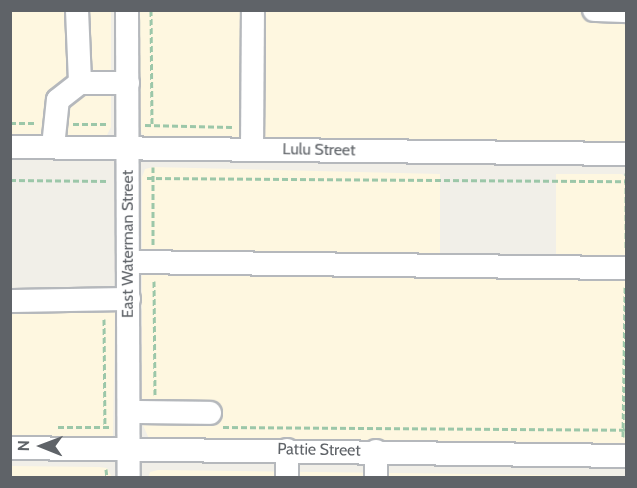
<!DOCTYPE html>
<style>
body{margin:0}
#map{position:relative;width:637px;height:488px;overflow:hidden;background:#f1efe8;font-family:Cabin,sans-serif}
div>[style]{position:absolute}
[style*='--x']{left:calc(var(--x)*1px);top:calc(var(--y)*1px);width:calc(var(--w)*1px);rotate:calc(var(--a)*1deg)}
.commercial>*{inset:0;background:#fef7e0}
.path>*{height:3px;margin-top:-1.5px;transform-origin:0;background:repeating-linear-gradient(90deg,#9cc7a9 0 6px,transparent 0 9px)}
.roads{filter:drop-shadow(2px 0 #b5b8bc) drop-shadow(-2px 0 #b5b8bc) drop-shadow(0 2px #b5b8bc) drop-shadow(0 -2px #b5b8bc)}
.minor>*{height:22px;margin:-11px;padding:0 11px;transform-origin:11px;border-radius:11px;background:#fff}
span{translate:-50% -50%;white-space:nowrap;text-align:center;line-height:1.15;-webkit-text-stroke:4.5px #fff;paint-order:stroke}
.street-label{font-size:16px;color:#5f6368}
.frame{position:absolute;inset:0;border:12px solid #5f6368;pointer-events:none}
.north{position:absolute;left:12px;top:416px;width:60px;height:60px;-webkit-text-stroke:4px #fff;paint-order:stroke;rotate:271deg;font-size:16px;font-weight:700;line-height:24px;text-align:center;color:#5f6368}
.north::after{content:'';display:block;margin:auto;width:21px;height:27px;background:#5f6368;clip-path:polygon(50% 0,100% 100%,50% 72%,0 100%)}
</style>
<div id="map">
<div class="commercial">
<i style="clip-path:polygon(11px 11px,111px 11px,111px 127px,107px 135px,100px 137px,11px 137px)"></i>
<i style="clip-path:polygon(140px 11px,626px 11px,626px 142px,148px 139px,142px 135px,140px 127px)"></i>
<i style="clip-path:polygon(153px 167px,440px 174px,440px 261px,556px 261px,556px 174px,622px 174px,626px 177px,626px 443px,618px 446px,150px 441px,142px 423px,142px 177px,145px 169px)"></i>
<i style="clip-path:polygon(11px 294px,112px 294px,115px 312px,113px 437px,104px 440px,11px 439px)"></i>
<i style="clip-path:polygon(11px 466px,99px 467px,107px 468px,112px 477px,11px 477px)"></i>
<i style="clip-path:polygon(158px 470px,621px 476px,626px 477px,148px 478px,150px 472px)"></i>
</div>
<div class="path">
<i style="--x:151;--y:10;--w:115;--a:89.5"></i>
<i style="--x:10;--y:123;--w:27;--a:0"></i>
<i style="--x:73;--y:124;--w:36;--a:0"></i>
<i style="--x:145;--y:125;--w:87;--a:1.3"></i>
<i style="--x:153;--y:167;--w:78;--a:90"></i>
<i style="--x:147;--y:178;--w:479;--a:0.4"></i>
<i style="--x:10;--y:180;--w:98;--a:0.6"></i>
<i style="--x:626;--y:248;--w:75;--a:-90"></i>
<i style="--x:154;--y:281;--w:114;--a:89.5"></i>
<i style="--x:104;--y:319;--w:108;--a:89.5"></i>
<i style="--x:58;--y:427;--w:51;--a:0"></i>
<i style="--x:223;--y:427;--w:403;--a:0.4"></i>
<i style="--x:623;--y:437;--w:150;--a:-89.2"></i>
<i style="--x:106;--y:469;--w:9;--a:84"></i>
</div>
<div class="roads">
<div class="minor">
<i style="--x:77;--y:10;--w:73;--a:87.6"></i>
<i style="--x:80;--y:83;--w:48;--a:0"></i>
<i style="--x:127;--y:10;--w:468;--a:89.8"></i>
<i style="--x:594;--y:10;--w:32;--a:2"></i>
<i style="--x:54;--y:137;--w:37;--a:-84"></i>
<i style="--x:58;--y:100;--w:28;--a:-38"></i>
<i style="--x:10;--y:147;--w:616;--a:0.65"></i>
<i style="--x:252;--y:149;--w:139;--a:-89.6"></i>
<i style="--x:129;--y:262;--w:497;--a:0.7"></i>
<i style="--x:10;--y:301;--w:119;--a:-1"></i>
<i style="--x:129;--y:412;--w:81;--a:0.7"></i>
<i style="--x:10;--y:448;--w:616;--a:0.74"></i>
<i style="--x:287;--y:478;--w:28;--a:-90"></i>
<i style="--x:376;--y:478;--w:27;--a:-90"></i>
</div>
</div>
<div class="street-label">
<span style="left:319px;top:150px;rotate:1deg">Lulu Street</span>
<span style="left:128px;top:244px;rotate:-90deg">East Waterman Street</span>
<span style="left:319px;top:450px;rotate:1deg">Pattie Street</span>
</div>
<div class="frame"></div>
<div class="north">N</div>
</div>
